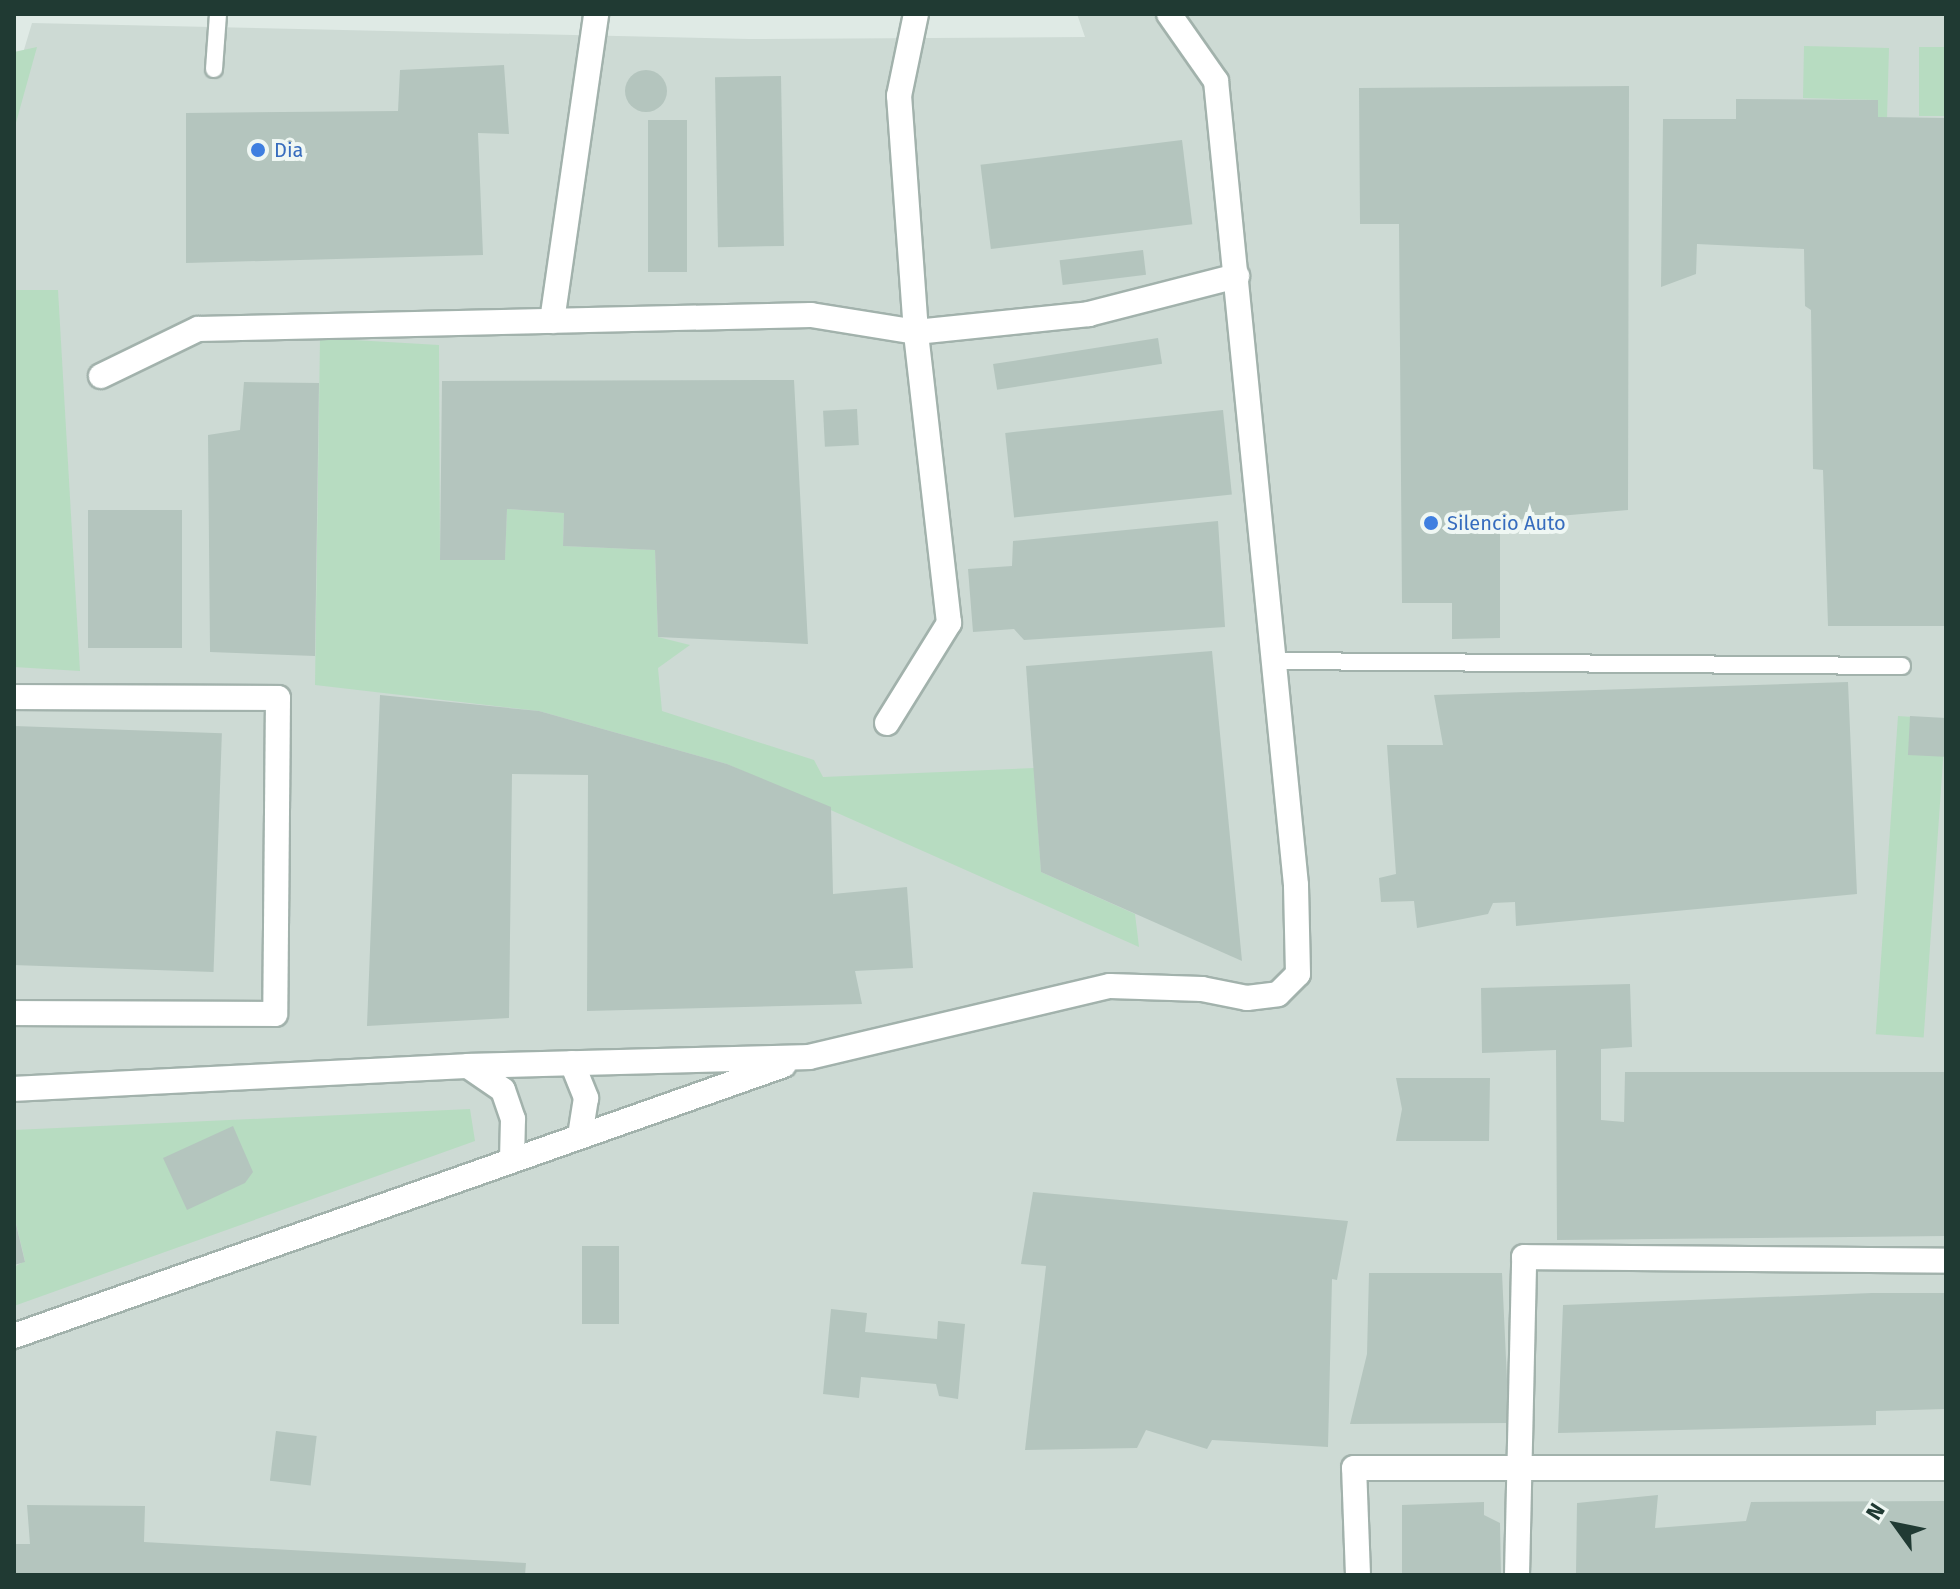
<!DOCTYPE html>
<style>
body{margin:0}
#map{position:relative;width:1960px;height:1589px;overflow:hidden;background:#dfeae5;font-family:"Fira Sans",sans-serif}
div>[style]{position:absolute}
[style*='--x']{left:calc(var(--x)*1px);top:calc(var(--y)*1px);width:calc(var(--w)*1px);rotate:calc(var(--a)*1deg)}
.built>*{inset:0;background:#cddad4}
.green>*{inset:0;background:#b7dcc1;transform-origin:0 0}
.building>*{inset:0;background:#b4c5be;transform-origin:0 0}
.round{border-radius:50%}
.roads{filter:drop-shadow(2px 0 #a2b2ac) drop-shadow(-2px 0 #a2b2ac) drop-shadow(0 2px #a2b2ac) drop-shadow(0 -2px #a2b2ac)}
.lane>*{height:16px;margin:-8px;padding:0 8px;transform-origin:8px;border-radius:8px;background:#fff}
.street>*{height:24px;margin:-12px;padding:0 12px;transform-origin:12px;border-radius:12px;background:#fff}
.dots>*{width:22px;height:22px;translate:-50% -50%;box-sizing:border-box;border:4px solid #eff7f3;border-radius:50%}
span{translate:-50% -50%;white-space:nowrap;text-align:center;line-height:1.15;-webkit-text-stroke:8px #eff7f3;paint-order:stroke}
.shop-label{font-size:20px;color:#366cbe}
.left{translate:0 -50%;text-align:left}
.frame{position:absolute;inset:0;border:16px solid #203a33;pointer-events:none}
.north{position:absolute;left:1856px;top:1485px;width:80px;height:80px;-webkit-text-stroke:6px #eff7f3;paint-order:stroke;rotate:303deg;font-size:22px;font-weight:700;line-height:32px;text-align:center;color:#203a33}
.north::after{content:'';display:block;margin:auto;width:28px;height:36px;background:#203a33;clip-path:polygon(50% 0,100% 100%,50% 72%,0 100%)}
</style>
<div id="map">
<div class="built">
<i style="clip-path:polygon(1077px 14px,1946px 14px,1946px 1575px,14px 1575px,14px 83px,32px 23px,749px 39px,1085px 37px)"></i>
</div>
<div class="green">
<i style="clip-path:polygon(1804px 46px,1889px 48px,1887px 118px,1878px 117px,1877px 100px,1803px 98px)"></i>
<i style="clip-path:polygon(37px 47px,14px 130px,14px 52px)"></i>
<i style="left:1946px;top:47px;width:69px;height:27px;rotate:90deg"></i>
<i style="clip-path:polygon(14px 290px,58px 290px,80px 671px,14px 667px)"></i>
<i style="clip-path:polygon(320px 338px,439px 345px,440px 560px,505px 560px,507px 509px,564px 513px,563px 546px,655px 550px,658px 637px,690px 645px,658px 668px,662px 711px,814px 760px,823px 777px,1034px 768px,1041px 872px,1135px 914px,1139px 947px,727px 764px,539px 711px,315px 685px)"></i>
<i style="left:1898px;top:716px;width:48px;height:319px;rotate:4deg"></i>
<i style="clip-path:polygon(470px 1109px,475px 1141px,14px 1306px,14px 1267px,25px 1261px,14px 1215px,14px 1130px)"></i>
</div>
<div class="building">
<i style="clip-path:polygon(504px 65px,509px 134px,478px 133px,483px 255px,186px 263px,186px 113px,398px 111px,400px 70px)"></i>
<i class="round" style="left:625px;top:70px;width:42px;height:42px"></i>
<i style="left:781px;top:76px;width:170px;height:66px;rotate:89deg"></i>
<i style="clip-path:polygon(1629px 86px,1628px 510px,1500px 521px,1500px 638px,1452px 639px,1452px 603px,1402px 603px,1399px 224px,1360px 224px,1359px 88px)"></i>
<i style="clip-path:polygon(1736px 99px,1878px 100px,1878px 117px,1946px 118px,1946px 626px,1828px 626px,1823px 470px,1813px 469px,1811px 310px,1805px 306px,1804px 249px,1697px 244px,1696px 274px,1661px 287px,1663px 119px,1736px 119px)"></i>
<i style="left:648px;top:120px;width:39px;height:152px"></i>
<i style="left:1182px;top:140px;width:85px;height:203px;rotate:83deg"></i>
<i style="left:1143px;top:250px;width:25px;height:84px;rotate:83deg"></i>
<i style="left:1158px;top:338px;width:26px;height:167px;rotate:81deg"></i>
<i style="clip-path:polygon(794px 380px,808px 644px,658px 637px,655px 550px,563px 546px,564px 513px,507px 509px,505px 560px,440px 560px,442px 381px)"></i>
<i style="clip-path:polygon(244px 382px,319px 383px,315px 656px,210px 652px,208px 435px,240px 430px)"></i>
<i style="left:857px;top:409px;width:36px;height:34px;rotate:87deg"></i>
<i style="left:1223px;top:410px;width:85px;height:219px;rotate:84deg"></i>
<i style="left:88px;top:510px;width:94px;height:138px"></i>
<i style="clip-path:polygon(1218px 521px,1225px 627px,1024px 640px,1014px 629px,973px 632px,968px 569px,1012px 566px,1013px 541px)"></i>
<i style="clip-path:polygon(1212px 651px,1242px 961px,1041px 872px,1026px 666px)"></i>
<i style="clip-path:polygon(1848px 682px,1857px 894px,1516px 926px,1515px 902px,1493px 903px,1488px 914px,1417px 928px,1414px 901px,1381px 902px,1379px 878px,1396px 874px,1387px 745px,1443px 745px,1434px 695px)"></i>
<i style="clip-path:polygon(380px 695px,539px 711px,727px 764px,831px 807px,833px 894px,907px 887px,913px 968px,855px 971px,862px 1004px,587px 1011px,588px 775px,512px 774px,509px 1018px,367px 1026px)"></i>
<i style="left:1910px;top:716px;width:36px;height:39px;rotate:3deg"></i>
<i style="left:14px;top:726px;width:208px;height:239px;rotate:2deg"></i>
<i style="clip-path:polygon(1630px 984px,1632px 1047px,1601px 1049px,1601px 1120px,1624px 1122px,1625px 1072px,1946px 1072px,1946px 1236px,1557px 1240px,1556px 1050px,1482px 1053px,1481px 988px)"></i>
<i style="clip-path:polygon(1396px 1078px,1490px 1078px,1489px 1141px,1396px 1141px,1402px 1109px)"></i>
<i style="clip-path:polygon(233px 1126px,253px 1172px,245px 1183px,187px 1210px,163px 1158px)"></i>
<i style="clip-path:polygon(1033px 1192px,1348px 1221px,1337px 1280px,1332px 1279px,1328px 1447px,1212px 1440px,1207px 1449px,1146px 1430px,1137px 1448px,1025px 1450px,1046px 1266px,1021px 1264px)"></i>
<i style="clip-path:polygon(15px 1220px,25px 1262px,14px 1265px,14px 1221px)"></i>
<i style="left:582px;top:1246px;width:37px;height:78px"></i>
<i style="clip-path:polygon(1369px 1273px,1502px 1273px,1509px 1423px,1350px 1424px,1367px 1354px)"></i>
<i style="clip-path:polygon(1872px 1293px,1946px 1293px,1946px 1409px,1876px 1411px,1876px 1425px,1558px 1433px,1563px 1305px)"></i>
<i style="clip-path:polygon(831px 1309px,867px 1313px,865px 1332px,937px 1339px,938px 1321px,965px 1324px,958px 1399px,939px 1396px,936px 1384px,861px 1377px,859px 1398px,823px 1394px)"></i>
<i style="left:276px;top:1431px;width:41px;height:50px;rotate:7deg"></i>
<i style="clip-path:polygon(1658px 1495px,1655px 1528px,1746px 1521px,1751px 1502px,1946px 1501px,1946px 1575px,1576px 1575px,1577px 1503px)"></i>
<i style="clip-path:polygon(1484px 1502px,1484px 1515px,1500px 1523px,1501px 1575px,1402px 1575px,1402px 1505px)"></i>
<i style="clip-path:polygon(27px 1505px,145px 1506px,144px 1542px,526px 1563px,525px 1575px,14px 1575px,14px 1544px,30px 1544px)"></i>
</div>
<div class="roads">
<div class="lane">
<i style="--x:214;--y:69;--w:55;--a:-85.8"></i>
<i style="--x:1277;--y:661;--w:625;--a:0.46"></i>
</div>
<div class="street">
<i style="--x:552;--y:321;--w:310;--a:-81.8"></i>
<i style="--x:101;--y:376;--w:108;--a:-25.9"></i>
<i style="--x:198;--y:329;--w:613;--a:-1.31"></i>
<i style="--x:811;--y:315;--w:106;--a:9.2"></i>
<i style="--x:916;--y:332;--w:174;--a:-5.9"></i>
<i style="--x:1089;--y:314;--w:153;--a:-14.4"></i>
<i style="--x:14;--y:697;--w:264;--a:0.2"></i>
<i style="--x:278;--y:698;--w:316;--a:90.5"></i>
<i style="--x:275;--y:1014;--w:261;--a:-179.8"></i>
<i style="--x:887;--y:723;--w:118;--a:-58.2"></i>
<i style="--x:949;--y:623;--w:293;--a:-96.5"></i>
<i style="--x:916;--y:332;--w:237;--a:-94.1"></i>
<i style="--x:899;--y:96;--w:84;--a:-78.3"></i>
<i style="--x:572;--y:1063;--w:38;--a:68"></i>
<i style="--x:586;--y:1098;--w:37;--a:99"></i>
<i style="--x:468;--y:1066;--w:42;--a:34.4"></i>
<i style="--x:503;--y:1090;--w:31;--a:71"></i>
<i style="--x:513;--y:1119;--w:40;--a:91.4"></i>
<i style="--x:14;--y:1089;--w:455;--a:-2.9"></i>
<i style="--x:468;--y:1066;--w:341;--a:-1.5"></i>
<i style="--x:809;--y:1057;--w:309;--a:-13.3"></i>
<i style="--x:1110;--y:986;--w:92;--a:1.9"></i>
<i style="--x:1202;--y:989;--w:46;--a:11.3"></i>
<i style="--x:1247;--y:998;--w:31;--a:-7"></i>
<i style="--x:1278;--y:994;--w:28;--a:-45"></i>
<i style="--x:1298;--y:974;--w:89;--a:-91.3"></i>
<i style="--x:1296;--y:885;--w:808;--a:-95.68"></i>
<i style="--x:1216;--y:81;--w:82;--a:-125"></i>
<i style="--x:14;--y:1336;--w:816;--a:-19.39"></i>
<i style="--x:1358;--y:1575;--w:107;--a:-92.1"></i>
<i style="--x:1354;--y:1468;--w:592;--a:0"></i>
<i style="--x:1517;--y:1575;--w:318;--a:-88.7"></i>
<i style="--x:1524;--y:1257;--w:422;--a:0.5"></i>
</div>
</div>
<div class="dots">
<i style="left:258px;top:150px;background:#3f7fe0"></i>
<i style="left:1431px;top:523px;background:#3f7fe0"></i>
</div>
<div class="shop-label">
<span class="left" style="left:274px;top:150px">Dia</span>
<span class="left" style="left:1447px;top:523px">Silencio Auto</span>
</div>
<div class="frame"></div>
<div class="north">N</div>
</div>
